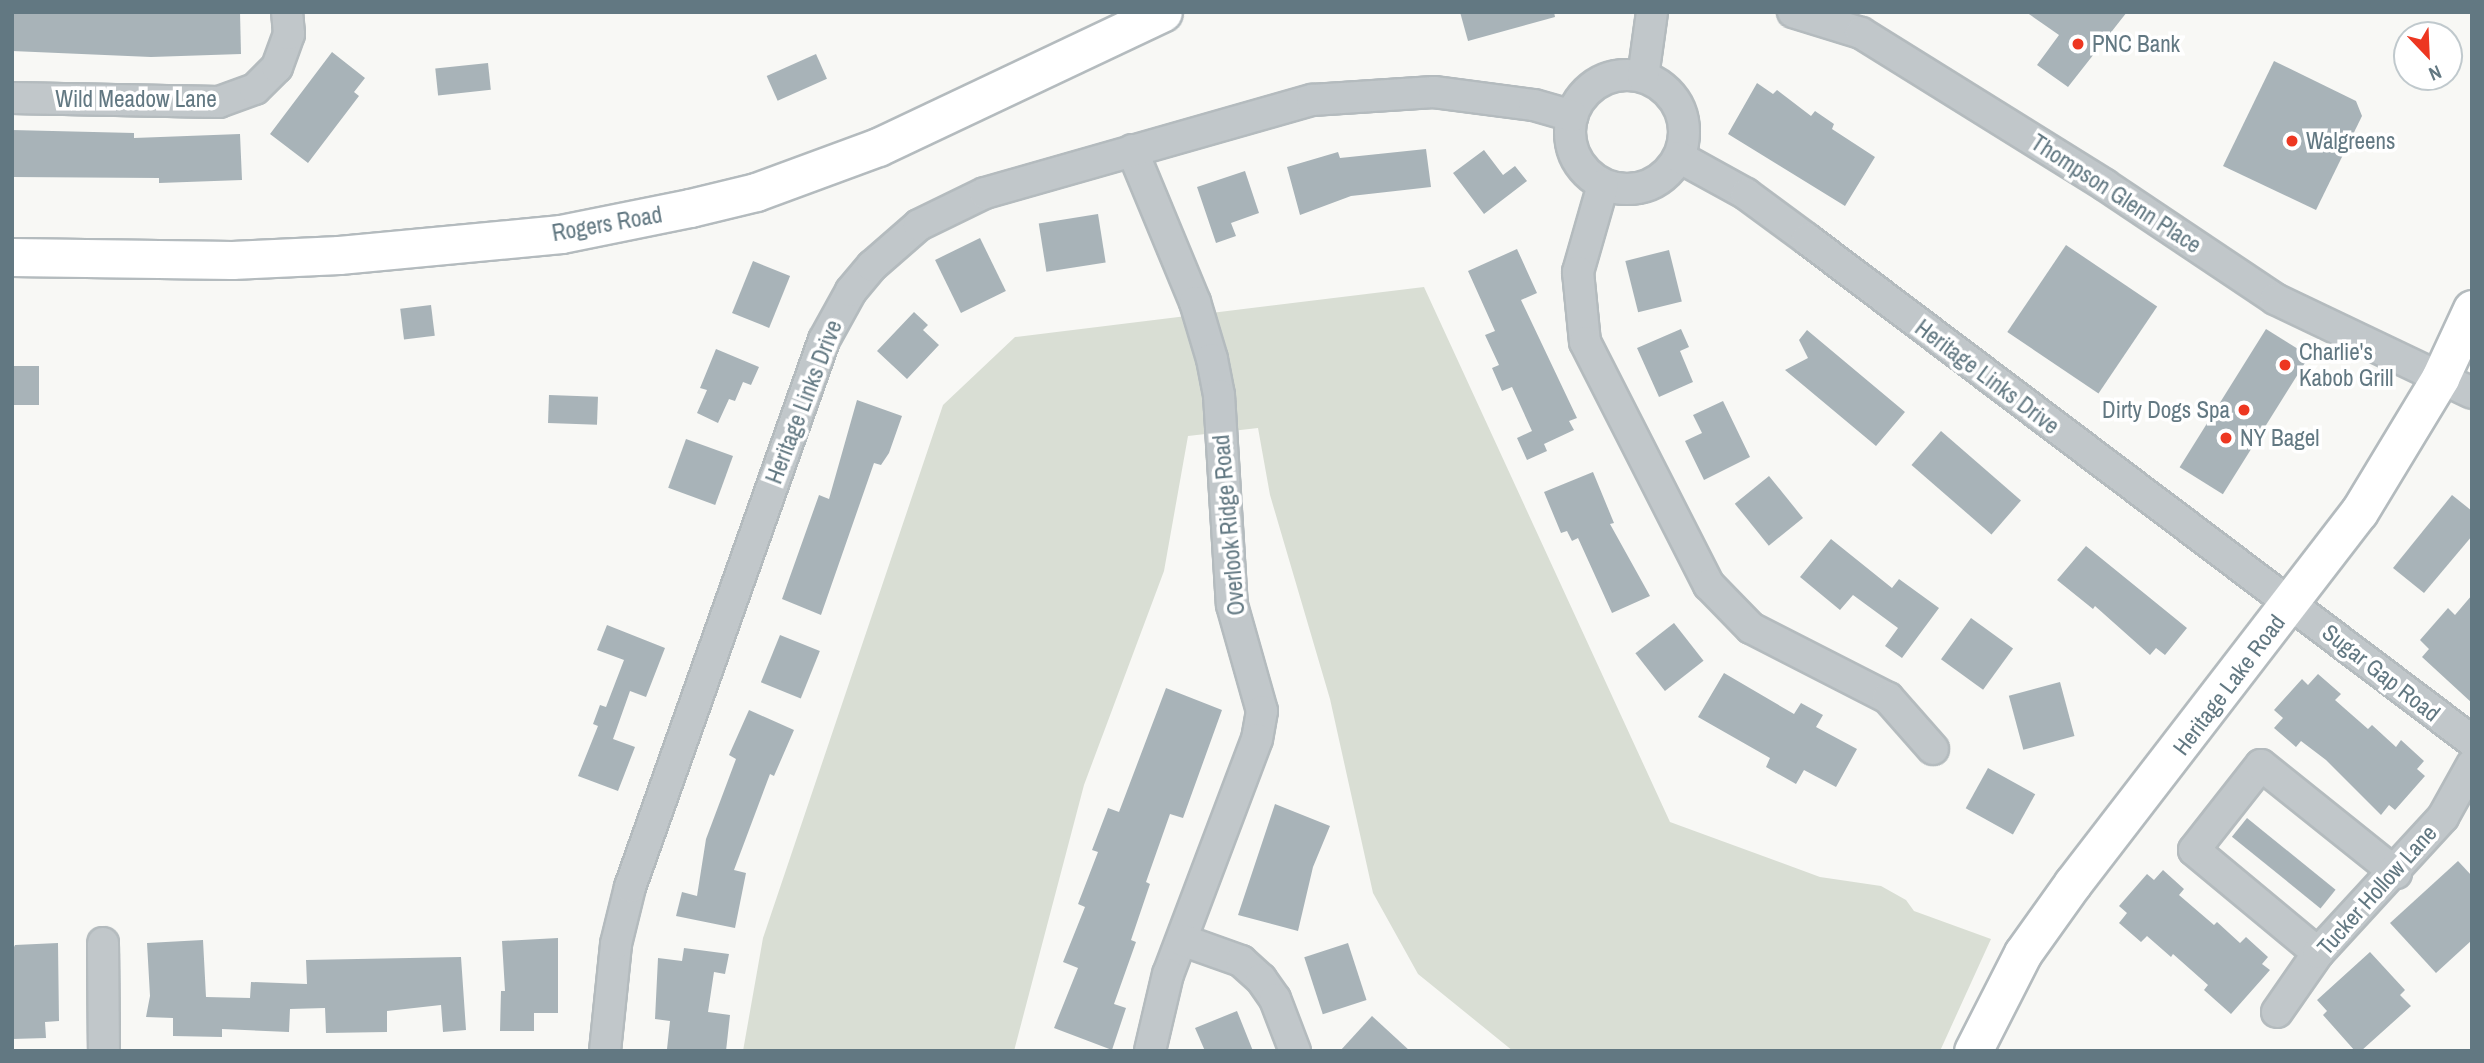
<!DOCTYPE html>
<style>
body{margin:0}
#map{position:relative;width:2484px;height:1063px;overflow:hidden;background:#f8f8f5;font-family:"Archivo Narrow",sans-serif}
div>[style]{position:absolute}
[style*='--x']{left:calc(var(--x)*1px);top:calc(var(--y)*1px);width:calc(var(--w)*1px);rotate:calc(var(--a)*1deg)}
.green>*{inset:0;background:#d9ded4}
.building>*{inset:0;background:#a8b3b8;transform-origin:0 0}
.roads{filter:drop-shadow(2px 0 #b4bbbe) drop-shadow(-2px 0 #b4bbbe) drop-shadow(0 2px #b4bbbe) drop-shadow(0 -2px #b4bbbe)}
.minor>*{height:30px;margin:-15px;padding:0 15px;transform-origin:15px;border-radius:15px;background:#c1c7ca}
.minor>.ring{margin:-15px;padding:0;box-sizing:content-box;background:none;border:30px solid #c1c7ca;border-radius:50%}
.major>*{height:37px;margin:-18.5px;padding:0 18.5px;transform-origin:18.5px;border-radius:18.5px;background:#fff}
.dots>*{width:19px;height:19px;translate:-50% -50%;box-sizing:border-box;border:4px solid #fff;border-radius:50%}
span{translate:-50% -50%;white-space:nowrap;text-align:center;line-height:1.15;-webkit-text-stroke:7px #fff;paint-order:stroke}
.poi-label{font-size:23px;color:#627882}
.left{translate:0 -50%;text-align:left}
.right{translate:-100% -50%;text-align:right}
.street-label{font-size:23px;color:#627882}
.frame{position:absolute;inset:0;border:14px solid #627882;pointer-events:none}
.north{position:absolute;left:2393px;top:21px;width:70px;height:70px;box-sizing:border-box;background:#fff;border:2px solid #c0c9cd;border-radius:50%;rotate:157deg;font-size:19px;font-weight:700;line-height:28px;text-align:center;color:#627882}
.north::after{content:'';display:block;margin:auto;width:24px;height:32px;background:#ed3721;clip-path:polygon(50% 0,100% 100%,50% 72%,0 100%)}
</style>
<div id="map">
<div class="green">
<i style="clip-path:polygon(1424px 287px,1670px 822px,1820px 877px,1881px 886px,1906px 900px,1914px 911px,1991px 939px,1940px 1051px,1513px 1051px,1418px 974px,1373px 893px,1330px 699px,1270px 495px,1258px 428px,1188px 436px,1164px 571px,1084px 785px,1014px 1051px,743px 1051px,763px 938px,943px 405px,1015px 337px)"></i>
</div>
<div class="building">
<i style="clip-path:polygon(12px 12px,240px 12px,241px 54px,151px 57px,12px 51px)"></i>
<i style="clip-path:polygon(1460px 12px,1554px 12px,1555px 17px,1468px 41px)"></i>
<i style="clip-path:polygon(2026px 12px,2127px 12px,2068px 87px,2037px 65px,2059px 35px)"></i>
<i style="clip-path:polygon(332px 52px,365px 78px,354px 92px,359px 96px,308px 163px,270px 134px)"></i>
<i style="left:816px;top:54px;width:27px;height:54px;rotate:66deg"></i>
<i style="clip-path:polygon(2274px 61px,2356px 101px,2362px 116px,2316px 210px,2223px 166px)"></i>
<i style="left:488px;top:63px;width:27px;height:53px;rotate:84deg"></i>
<i style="clip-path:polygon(1757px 83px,1773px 94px,1777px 90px,1811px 116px,1815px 111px,1834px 124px,1832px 129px,1875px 157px,1845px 206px,1728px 134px)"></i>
<i style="clip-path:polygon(12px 130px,134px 133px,134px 138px,240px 134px,242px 180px,159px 183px,159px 178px,12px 177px)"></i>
<i style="clip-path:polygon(1426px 149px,1431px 187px,1351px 196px,1300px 215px,1287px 167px,1338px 152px,1340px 158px)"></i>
<i style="clip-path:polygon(1484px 150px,1503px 175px,1515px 166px,1527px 181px,1484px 214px,1453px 173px)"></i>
<i style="clip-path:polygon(1245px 171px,1259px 213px,1231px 223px,1236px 236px,1216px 243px,1197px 187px)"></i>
<i style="left:1098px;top:214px;width:49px;height:60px;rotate:81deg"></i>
<i style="left:980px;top:238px;width:59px;height:50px;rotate:64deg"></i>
<i style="left:2066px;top:245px;width:110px;height:105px;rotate:34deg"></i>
<i style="clip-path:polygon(1517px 249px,1537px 293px,1521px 300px,1577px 418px,1569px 421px,1574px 430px,1544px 444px,1547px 451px,1527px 460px,1517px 438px,1532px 431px,1512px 387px,1502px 391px,1492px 368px,1499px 365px,1485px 335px,1495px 331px,1468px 271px)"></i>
<i style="left:1669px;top:250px;width:53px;height:45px;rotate:76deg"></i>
<i style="left:753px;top:261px;width:40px;height:56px;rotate:22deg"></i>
<i style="left:431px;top:305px;width:31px;height:31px;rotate:83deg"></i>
<i style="clip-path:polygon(914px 312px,928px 325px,923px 330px,939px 345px,907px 379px,877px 351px)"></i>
<i style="clip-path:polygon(1681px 329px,1689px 347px,1680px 351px,1693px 382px,1659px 397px,1637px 348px)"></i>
<i style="left:2266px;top:329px;width:51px;height:163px;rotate:32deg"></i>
<i style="clip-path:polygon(1807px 330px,1905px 412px,1876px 446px,1785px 370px,1808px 358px,1799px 340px)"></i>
<i style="clip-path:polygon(716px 349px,759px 367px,751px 385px,743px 382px,735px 401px,729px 399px,718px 423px,697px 413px,707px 390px,700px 388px)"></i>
<i style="left:12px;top:366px;width:27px;height:39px"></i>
<i style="left:549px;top:395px;width:49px;height:28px;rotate:2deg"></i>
<i style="clip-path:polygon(857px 400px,902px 416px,889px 453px,881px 465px,874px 463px,821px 615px,782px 599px,819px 495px,829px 499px)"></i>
<i style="clip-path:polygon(1723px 401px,1750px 457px,1704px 480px,1685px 441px,1702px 433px,1693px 415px)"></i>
<i style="left:1941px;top:431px;width:106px;height:45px;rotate:41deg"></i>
<i style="left:686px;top:439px;width:50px;height:52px;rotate:20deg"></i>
<i style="clip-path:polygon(1593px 472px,1614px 523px,1610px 524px,1650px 596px,1612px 613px,1578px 538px,1572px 541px,1567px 531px,1561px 533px,1544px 492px)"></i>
<i style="left:1769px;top:476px;width:54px;height:44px;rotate:51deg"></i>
<i style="clip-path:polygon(2452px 495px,2472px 511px,2472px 536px,2424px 593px,2393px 568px)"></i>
<i style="clip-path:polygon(1831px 539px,1892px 588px,1899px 579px,1939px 608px,1902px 658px,1885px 646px,1898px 628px,1853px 595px,1840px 610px,1800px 577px)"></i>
<i style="clip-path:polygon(2086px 546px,2187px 628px,2165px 655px,2156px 648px,2150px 655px,2095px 606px,2093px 609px,2057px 580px)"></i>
<i style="clip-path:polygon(2472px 595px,2472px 703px,2422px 657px,2429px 649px,2420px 640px,2448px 608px,2455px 615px)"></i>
<i style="left:1971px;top:618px;width:52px;height:51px;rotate:36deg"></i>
<i style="left:1674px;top:623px;width:48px;height:49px;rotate:52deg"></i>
<i style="clip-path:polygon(607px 625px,665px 648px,646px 697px,630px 691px,613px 739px,635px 747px,618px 791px,578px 776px,598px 726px,593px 724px,600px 705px,606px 707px,624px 660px,597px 650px)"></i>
<i style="left:780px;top:635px;width:43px;height:51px;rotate:22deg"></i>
<i style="clip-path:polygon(1724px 673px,1794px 714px,1801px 703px,1823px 715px,1816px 727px,1857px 749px,1836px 787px,1804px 770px,1796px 784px,1766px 767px,1770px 758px,1698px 717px)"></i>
<i style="clip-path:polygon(2318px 674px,2341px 694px,2335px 700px,2368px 729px,2372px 725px,2396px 747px,2401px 740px,2424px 761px,2417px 769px,2425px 776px,2395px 810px,2389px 805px,2381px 815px,2326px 760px,2301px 741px,2296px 747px,2274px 728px,2283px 718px,2274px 710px,2302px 679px,2308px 685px)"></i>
<i style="left:2060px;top:682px;width:56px;height:53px;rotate:75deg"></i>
<i style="clip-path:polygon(1166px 688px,1222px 710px,1183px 818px,1170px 814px,1146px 882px,1150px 884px,1131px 940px,1136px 942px,1114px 1004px,1126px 1008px,1112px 1050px,1054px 1028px,1078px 968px,1063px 962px,1085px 907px,1078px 904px,1098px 852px,1092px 850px,1108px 808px,1119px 812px)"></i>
<i style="clip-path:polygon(749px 710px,794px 730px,774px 776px,770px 774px,734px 870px,746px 873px,735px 928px,676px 916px,682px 892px,697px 896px,706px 839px,736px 759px,729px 755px)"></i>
<i style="left:1988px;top:768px;width:54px;height:46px;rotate:29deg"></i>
<i style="clip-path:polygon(1275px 804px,1330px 826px,1313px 867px,1298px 931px,1238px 915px)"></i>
<i style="left:2247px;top:818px;width:114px;height:24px;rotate:39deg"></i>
<i style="clip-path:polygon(2458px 861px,2472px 876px,2472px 940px,2436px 973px,2390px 923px)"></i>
<i style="clip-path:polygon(2163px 870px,2184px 889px,2179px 895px,2214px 925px,2217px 922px,2240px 943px,2246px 937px,2268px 957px,2262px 964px,2270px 970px,2231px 1014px,2204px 990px,2208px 985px,2173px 954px,2171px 957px,2147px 936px,2141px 942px,2119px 923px,2127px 913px,2119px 906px,2147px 874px,2154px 880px)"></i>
<i style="clip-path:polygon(558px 938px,558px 1013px,534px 1013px,534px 1031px,500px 1031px,501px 991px,505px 991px,502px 941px)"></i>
<i style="clip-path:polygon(203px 940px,206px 997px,250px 998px,251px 982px,307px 984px,306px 960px,461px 957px,466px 1030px,443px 1032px,441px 1005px,387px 1011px,387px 1032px,326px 1033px,325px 1008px,290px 1009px,289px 1032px,222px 1029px,222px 1037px,173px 1036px,173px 1018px,146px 1017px,150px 996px,147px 943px)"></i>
<i style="clip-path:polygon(58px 943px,59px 1021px,45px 1022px,46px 1038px,12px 1039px,12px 951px,15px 945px)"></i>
<i style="left:1348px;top:943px;width:60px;height:46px;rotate:72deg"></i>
<i style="clip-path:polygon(684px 948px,729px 954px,725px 974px,714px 972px,708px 1012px,730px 1015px,726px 1051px,667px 1049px,670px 1021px,655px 1019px,658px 958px,682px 961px)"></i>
<i style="clip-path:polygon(2370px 952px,2405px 990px,2400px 995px,2411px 1006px,2361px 1051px,2355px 1051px,2323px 1015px,2327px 1011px,2317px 1000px)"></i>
<i style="clip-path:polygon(1237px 1011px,1253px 1051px,1205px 1051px,1195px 1028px)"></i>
<i style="clip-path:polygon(1372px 1016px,1410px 1051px,1340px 1051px)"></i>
</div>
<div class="roads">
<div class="minor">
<i style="--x:1793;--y:12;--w:71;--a:17.2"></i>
<i style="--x:1861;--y:33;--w:287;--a:31.9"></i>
<i style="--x:2105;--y:185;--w:205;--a:33.8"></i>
<i style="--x:2275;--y:299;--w:218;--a:25.5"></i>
<i class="ring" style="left:1570px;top:75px;width:84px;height:84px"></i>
<i style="--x:1643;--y:77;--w:66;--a:-82.1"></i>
<i style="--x:12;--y:98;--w:207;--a:1.1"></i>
<i style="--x:219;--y:102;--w:38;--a:-20"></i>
<i style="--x:255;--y:89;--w:31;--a:-45"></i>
<i style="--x:277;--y:67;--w:35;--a:-70"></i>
<i style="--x:289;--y:34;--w:22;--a:-95"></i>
<i style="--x:1132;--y:150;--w:165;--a:67.5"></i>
<i style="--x:1195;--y:302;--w:59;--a:73.4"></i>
<i style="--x:1212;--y:359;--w:37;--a:79"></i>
<i style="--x:1219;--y:395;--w:210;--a:86.5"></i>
<i style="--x:1232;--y:605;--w:110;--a:74.2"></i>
<i style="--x:1262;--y:711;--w:28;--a:100"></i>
<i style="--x:1257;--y:739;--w:251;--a:110.7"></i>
<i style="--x:1168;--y:974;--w:79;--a:103.2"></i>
<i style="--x:1679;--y:157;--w:77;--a:28.9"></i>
<i style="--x:1746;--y:194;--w:76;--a:36.4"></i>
<i style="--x:1807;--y:239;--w:833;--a:37.05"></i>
<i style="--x:1603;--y:185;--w:91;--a:106"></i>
<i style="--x:1578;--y:272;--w:70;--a:84.3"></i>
<i style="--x:1585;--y:342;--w:273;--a:63"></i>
<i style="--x:1709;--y:585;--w:60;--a:45.7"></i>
<i style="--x:1751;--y:628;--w:154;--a:27.1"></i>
<i style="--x:1888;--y:698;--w:68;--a:48.6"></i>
<i style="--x:1182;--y:940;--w:63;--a:19.6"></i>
<i style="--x:1241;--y:961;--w:27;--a:42"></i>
<i style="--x:1261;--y:979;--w:24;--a:55"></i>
<i style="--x:1275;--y:999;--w:56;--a:69"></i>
<i style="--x:103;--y:943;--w:108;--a:89.5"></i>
<i style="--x:2318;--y:953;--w:161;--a:-140.3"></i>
<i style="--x:2194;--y:850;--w:108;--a:-51.8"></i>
<i style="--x:2261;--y:765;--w:173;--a:38.7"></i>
<i style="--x:2277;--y:1012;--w:72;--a:-55.2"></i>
<i style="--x:2318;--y:953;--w:185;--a:-47.4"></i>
<i style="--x:2443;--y:817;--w:60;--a:-60.9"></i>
<i style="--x:605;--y:1051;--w:108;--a:-84.1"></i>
<i style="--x:616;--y:944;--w:59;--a:-76.2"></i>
<i style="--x:630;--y:887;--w:580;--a:-70.47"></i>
<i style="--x:824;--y:340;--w:56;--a:-61.1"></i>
<i style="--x:851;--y:291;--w:33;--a:-50"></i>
<i style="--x:872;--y:266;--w:62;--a:-41.1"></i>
<i style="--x:919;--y:225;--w:73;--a:-25.9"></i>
<i style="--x:985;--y:193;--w:340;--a:-15.9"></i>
<i style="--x:1312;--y:100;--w:122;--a:-3.8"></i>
<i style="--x:1434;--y:92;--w:101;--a:7.4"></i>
<i style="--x:1534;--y:105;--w:40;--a:16"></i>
</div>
<div class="major">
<i style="--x:12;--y:257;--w:220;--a:0.8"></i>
<i style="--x:232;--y:260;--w:107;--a:-2.7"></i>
<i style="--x:339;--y:255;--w:223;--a:-5.4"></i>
<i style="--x:561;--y:234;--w:132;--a:-11.4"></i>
<i style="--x:690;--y:208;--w:68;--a:-13.6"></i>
<i style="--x:756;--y:192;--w:130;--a:-20.2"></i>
<i style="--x:878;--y:147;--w:315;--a:-25.3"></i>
<i style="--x:1973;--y:1051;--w:110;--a:-63"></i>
<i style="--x:2023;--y:953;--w:86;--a:-54.5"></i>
<i style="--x:2073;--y:883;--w:468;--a:-52.4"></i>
<i style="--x:2359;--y:512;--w:157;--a:-58.8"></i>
<i style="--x:2440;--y:378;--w:76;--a:-65.1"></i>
</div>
</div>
<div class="dots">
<i style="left:2078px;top:44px;background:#ed3721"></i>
<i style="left:2292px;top:141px;background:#ed3721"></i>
<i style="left:2285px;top:365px;background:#ed3721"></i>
<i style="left:2244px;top:410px;background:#ed3721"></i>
<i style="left:2226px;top:438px;background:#ed3721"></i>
</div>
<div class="poi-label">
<span class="left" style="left:2092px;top:44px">PNC Bank</span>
<span class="left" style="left:2306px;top:141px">Walgreens</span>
<span class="left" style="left:2299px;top:365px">Charlie's<br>Kabob Grill</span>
<span class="right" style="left:2230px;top:410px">Dirty Dogs Spa</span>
<span class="left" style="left:2240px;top:438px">NY Bagel</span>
</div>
<div class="street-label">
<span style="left:136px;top:99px">Wild Meadow Lane</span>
<span style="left:2116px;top:194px;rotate:33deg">Thompson Glenn Place</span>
<span style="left:607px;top:224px;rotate:-10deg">Rogers Road</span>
<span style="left:1987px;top:377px;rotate:37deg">Heritage Links Drive</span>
<span style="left:804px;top:402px;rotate:-69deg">Heritage Links Drive</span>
<span style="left:1229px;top:525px;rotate:-95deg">Overlook Ridge Road</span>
<span style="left:2381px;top:673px;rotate:38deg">Sugar Gap Road</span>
<span style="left:2229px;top:685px;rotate:-53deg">Heritage Lake Road</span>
<span style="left:2377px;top:890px;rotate:-48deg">Tucker Hollow Lane</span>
</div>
<div class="frame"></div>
<div class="north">N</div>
</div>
